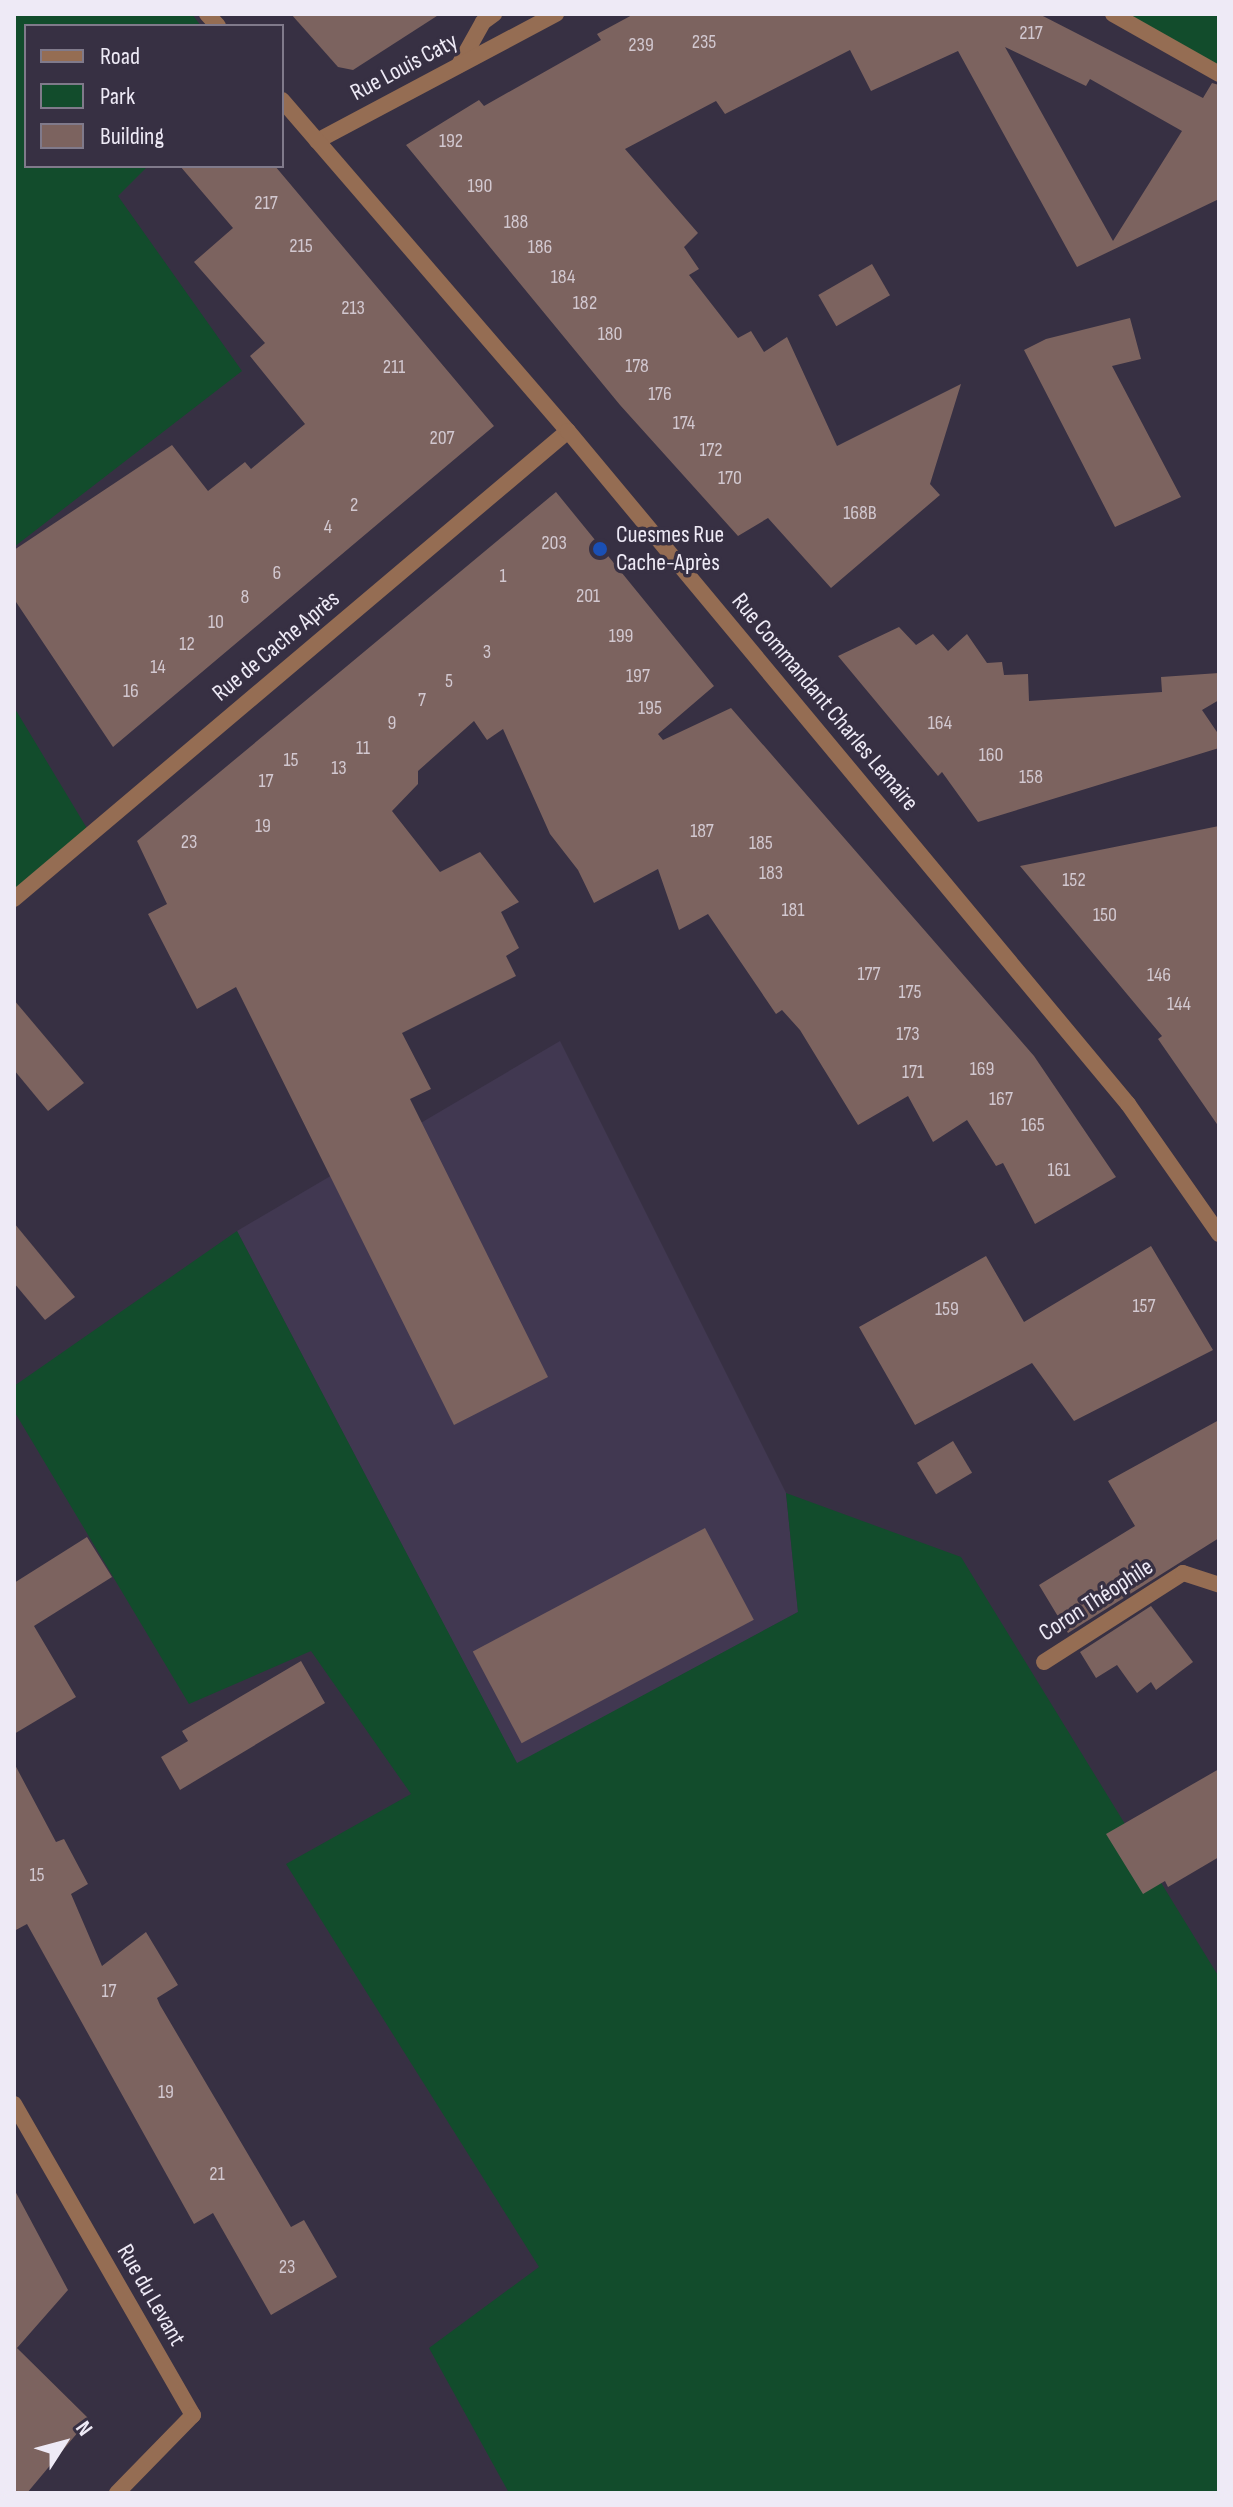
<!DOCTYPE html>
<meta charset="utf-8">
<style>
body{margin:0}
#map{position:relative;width:1233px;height:2507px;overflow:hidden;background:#373043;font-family:"Sofia Sans Condensed",sans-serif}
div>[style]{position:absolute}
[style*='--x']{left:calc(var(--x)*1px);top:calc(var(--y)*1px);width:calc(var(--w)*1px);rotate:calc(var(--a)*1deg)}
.built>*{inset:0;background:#413851}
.green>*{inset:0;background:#124c2c}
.building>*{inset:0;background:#7c635f;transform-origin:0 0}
.service>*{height:16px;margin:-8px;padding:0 8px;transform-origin:8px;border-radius:8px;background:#956d53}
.minor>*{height:16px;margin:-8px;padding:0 8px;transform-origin:8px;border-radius:8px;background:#956d53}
.tertiary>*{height:16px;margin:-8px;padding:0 8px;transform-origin:8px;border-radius:8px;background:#956d53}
.dots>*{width:22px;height:22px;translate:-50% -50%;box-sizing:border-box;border:4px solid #373043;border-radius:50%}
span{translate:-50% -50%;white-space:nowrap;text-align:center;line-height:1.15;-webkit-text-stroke:7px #373043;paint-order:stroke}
.number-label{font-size:20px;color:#d2c8d0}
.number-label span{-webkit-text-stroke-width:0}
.street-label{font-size:24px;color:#eeeaf6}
.poi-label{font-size:24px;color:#eeeaf6}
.left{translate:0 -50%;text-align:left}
.frame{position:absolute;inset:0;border:16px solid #eeeaf6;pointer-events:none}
.legend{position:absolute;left:24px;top:24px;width:260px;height:144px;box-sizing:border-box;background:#373043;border:2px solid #807a8b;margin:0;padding:10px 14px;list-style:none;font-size:24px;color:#eeeaf6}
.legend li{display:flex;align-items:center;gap:16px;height:40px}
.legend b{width:40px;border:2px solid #807a8b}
.north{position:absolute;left:24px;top:2403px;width:80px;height:80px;-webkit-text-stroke:6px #373043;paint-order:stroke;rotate:54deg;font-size:22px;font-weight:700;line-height:32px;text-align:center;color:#eeeaf6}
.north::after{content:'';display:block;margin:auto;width:28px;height:36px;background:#eeeaf6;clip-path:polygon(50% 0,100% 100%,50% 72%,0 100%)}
</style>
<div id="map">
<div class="built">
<i style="clip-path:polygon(560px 1041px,786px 1493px,798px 1612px,517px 1764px,237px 1231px)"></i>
</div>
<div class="green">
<i style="clip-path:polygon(14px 14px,192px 14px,201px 26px,26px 26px,26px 166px,148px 166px,118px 196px,242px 371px,14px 547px)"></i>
<i style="clip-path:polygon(1113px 14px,1219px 14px,1219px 74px)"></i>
<i style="clip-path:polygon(14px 707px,88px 830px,14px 892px)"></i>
<i style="clip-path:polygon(237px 1231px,517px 1763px,798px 1612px,786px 1493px,961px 1557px,1219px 1977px,1219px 2493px,509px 2493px,429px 2348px,539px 2267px,286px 1864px,411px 1794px,311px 1651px,189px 1704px,14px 1411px,14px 1386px)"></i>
</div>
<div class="building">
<i style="clip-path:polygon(291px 14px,440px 14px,353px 70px,338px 67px)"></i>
<i style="clip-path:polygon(evenodd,634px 14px,1039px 14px,1203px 98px,1212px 83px,1219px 85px,1219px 199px,1077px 267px,958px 51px,871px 91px,850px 50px,725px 114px,716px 101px,625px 149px,698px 233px,684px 247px,699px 269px,689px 275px,738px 338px,751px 331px,764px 352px,787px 337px,837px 446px,961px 384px,930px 484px,940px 495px,831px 588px,768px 518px,738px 536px,620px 405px,406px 145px,479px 100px,484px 106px,601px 40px,597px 34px,634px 14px,1005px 47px,1086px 86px,1090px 79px,1182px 131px,1113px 241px,1005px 47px)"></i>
<i style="clip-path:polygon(180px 166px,275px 166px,494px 426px,113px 747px,14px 599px,14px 550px,172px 445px,208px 491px,245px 462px,251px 469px,305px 424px,250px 356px,265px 343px,194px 262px,233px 228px)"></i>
<i style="left:872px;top:264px;width:36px;height:62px;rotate:60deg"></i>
<i style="clip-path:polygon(1130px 318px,1141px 359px,1112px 366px,1181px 497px,1115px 527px,1024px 350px,1046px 339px)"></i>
<i style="clip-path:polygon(556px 492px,714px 686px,658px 734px,663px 740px,731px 708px,1034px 1056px,1116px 1177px,1035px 1224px,1003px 1163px,996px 1166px,967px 1120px,933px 1142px,908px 1096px,858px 1125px,800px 1030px,782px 1010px,776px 1014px,708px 914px,679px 930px,658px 869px,594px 903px,578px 870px,550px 834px,503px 729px,487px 740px,474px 721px,418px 771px,418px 784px,392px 811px,440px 872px,480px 852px,519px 902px,501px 912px,519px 948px,506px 956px,516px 976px,402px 1033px,431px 1089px,410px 1099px,548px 1377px,454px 1425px,236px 987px,197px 1009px,148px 914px,167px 904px,137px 841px)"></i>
<i style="clip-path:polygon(899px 627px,916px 645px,933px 634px,948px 651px,967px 634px,987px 663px,1002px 662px,1004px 675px,1028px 674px,1029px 701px,1162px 692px,1161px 677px,1219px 673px,1219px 700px,1202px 710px,1219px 735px,1219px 748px,978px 822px,942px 772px,938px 776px,838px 656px)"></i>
<i style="clip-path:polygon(1219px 826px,1219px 1127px,1158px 1039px,1162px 1036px,1020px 866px)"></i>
<i style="clip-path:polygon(14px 1000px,84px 1083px,48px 1111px,14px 1070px)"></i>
<i style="clip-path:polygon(14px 1223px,75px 1297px,45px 1320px,14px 1283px)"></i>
<i style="clip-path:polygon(1151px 1246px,1213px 1350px,1074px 1421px,1032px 1363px,915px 1425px,859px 1327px,986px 1256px,1024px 1322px)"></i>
<i style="clip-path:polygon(1219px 1420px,1219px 1538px,1068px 1633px,1039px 1585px,1135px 1526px,1108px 1481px)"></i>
<i style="left:953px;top:1441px;width:37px;height:42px;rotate:59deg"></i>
<i style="left:705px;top:1528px;width:104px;height:263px;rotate:62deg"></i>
<i style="clip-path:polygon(87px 1537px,112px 1577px,34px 1626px,76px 1697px,14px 1734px,14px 1583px)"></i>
<i style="clip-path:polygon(1151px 1606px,1193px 1662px,1156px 1690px,1151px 1682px,1137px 1693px,1117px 1665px,1096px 1678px,1080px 1652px)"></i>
<i style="clip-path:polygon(301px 1661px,325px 1703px,180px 1790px,161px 1757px,188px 1741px,182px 1731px)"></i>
<i style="clip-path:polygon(14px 1763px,56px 1842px,64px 1839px,88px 1884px,71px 1894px,102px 1966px,146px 1932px,178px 1985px,157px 1998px,160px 2005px,291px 2227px,304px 2220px,337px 2277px,271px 2315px,213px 2213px,194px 2224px,27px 1924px,14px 1931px)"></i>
<i style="clip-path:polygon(1219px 1769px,1219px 1857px,1168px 1887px,1165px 1881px,1143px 1894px,1106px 1834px)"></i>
<i style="clip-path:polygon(14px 2189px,68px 2290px,17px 2348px,89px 2419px,27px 2493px,14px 2493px)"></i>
</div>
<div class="service">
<i style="--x:1044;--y:1662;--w:165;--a:-32.6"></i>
<i style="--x:1183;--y:1573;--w:38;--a:18"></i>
</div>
<div class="minor">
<i style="--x:1113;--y:14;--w:122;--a:29.5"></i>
<i style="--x:459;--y:65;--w:49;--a:-60.8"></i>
<i style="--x:483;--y:22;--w:14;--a:-36"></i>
<i style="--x:317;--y:141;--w:271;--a:-28"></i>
<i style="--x:14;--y:899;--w:725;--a:-40.19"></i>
<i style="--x:14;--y:2104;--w:359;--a:60.1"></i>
<i style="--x:193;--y:2415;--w:109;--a:134.3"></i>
</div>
<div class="tertiary">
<i style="--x:207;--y:14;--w:16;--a:47"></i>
<i style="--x:282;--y:100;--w:437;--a:49.2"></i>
<i style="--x:568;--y:431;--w:876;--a:50.24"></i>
<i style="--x:1128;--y:1104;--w:159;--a:55"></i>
</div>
<div class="dots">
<i style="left:600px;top:549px;background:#1a4fb4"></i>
</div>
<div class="number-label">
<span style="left:1031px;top:33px">217</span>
<span style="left:704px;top:42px">235</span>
<span style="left:641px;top:45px">239</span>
<span style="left:451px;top:141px">192</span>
<span style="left:480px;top:186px">190</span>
<span style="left:266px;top:203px">217</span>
<span style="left:516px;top:222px">188</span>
<span style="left:301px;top:246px">215</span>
<span style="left:540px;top:247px">186</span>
<span style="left:563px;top:277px">184</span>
<span style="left:585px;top:303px">182</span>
<span style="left:353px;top:308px">213</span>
<span style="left:610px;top:334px">180</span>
<span style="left:637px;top:366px">178</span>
<span style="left:394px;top:367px">211</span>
<span style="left:660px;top:394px">176</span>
<span style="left:684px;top:423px">174</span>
<span style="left:442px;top:438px">207</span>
<span style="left:711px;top:450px">172</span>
<span style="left:730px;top:478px">170</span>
<span style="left:354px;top:505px">2</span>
<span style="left:860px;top:513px">168B</span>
<span style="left:328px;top:527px">4</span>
<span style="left:554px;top:543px">203</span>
<span style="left:277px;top:573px">6</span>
<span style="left:503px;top:576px">1</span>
<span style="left:588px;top:596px">201</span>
<span style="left:245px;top:597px">8</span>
<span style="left:216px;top:622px">10</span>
<span style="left:621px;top:636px">199</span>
<span style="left:187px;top:644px">12</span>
<span style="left:487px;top:652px">3</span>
<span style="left:158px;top:667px">14</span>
<span style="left:638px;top:676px">197</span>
<span style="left:449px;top:681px">5</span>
<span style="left:131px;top:691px">16</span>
<span style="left:422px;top:700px">7</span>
<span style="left:650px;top:708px">195</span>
<span style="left:392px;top:723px">9</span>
<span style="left:940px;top:723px">164</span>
<span style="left:363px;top:748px">11</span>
<span style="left:991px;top:755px">160</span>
<span style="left:291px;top:760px">15</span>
<span style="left:339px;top:768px">13</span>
<span style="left:1031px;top:777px">158</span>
<span style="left:266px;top:781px">17</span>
<span style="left:263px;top:826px">19</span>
<span style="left:702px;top:831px">187</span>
<span style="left:189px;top:842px">23</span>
<span style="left:761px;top:843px">185</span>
<span style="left:771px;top:873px">183</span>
<span style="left:1074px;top:880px">152</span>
<span style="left:793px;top:910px">181</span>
<span style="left:1105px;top:915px">150</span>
<span style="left:869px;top:974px">177</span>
<span style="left:1159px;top:975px">146</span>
<span style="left:910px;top:992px">175</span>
<span style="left:1179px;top:1004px">144</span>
<span style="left:908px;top:1034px">173</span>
<span style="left:982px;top:1069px">169</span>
<span style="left:913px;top:1072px">171</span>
<span style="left:1001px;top:1099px">167</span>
<span style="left:1033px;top:1125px">165</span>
<span style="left:1059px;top:1170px">161</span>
<span style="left:1144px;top:1306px">157</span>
<span style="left:947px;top:1309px">159</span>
<span style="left:37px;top:1875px">15</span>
<span style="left:109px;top:1991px">17</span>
<span style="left:166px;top:2092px">19</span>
<span style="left:217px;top:2174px">21</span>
<span style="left:287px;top:2267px">23</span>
</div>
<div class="street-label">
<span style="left:404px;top:67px;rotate:-28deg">Rue Louis Caty</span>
<span style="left:276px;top:646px;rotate:-40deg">Rue de Cache Après</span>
<span style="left:825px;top:702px;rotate:50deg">Rue Commandant Charles Lemaire</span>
<span style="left:1096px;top:1600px;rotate:-33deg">Coron Théophile</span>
<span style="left:151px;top:2295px;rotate:60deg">Rue du Levant</span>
</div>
<div class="poi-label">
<span class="left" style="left:616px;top:549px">Cuesmes Rue<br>Cache-Après</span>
</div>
<div class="frame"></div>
<ul class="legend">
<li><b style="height:10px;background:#956d53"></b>Road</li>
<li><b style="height:22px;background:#124c2c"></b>Park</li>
<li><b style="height:22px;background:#7c635f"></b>Building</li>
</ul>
<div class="north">N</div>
</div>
